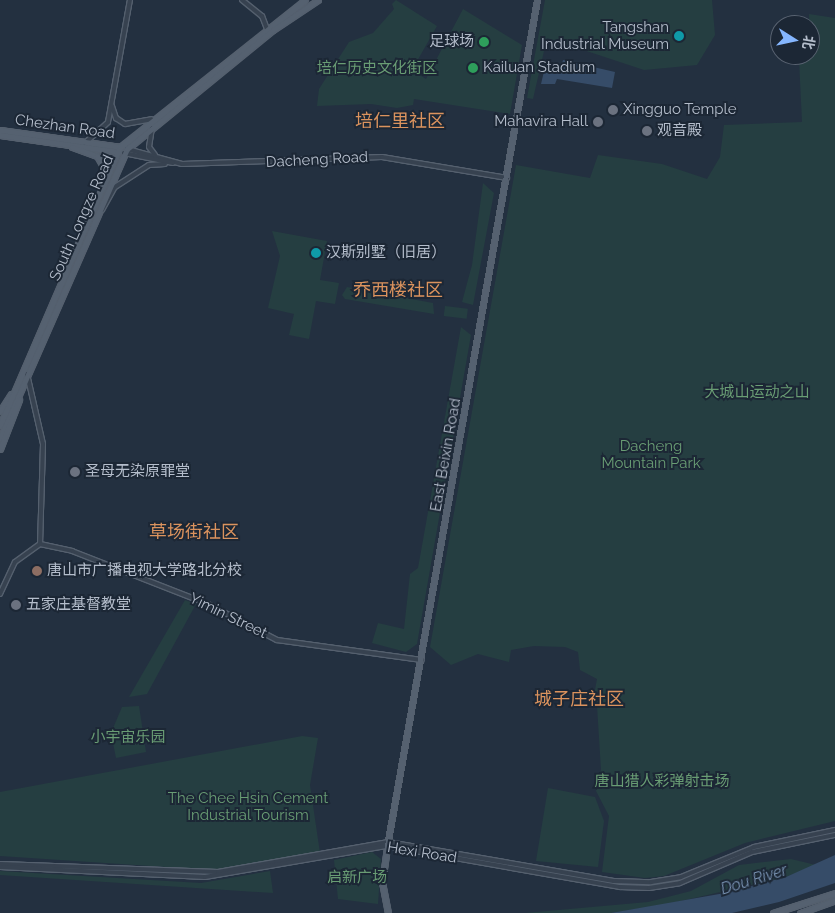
<!DOCTYPE html>
<meta charset="utf-8">
<style>
body{margin:0}
#map{position:relative;width:835px;height:913px;overflow:hidden;background:#233040;font-family:Raleway,"Noto Sans SC",sans-serif}
div>[style]{position:absolute}
[style*='--x']{left:calc(var(--x)*1px);top:calc(var(--y)*1px);width:calc(var(--w)*1px);rotate:calc(var(--a)*1deg)}
.green>*{inset:0;background:#253e41;transform-origin:0 0}
.water>*{inset:0;background:#364c68}
.roads{filter:drop-shadow(1px 0 #55606e) drop-shadow(-1px 0 #55606e) drop-shadow(0 1px #55606e) drop-shadow(0 -1px #55606e)}
.minor>*{height:4px;margin:-2px;padding:0 2px;transform-origin:2px;border-radius:2px;background:#374250}
.major>*{height:5px;margin:-2.5px;padding:0 2.5px;transform-origin:2.5px;border-radius:2.5px;background:#556170}
.dots>*{width:14px;height:14px;translate:-50% -50%;box-sizing:border-box;border:2px solid #1c2735;border-radius:50%}
span{translate:-50% -50%;white-space:nowrap;text-align:center;line-height:1.15;-webkit-text-stroke:4px #1c2735;paint-order:stroke}
.poi-label{font-size:15px;color:#b4bdcb}
.right{translate:-100% -50%;text-align:right}
.left{translate:0 -50%;text-align:left}
.park-label{font-size:15px;color:#699d74}
.street-label{font-size:15px;color:#b4bdcb}
.water-label{font-size:16px;color:#7a94b4;font-style:italic}
.quarter-label{font-size:18px;color:#db935e}
.north{position:absolute;left:770px;top:15px;width:50px;height:50px;box-sizing:border-box;background:#1c2735;border:1px solid #596371;border-radius:50%;rotate:100deg;font-size:14px;font-weight:700;line-height:20px;text-align:center;color:#b4bdcb}
.north::after{content:'';display:block;margin:auto;width:18px;height:22px;background:#85b6fe;clip-path:polygon(50% 0,100% 100%,50% 72%,0 100%)}
</style>
<div id="map">
<div class="green">
<i style="clip-path:polygon(396px 0,437px 26px,412px 70px,426px 79px,463px 9px,522px 45px,510px 114px,414px 99px,413px 105px,397px 108px,371px 104px,317px 106px,319px 89px,349px 42px,373px 33px,394px 9px,392px 4px)"></i>
<i style="clip-path:polygon(545px 0,712px 0,715px 35px,697px 65px,644px 70px,547px 38px,533px 99px,527px 98px)"></i>
<i style="clip-path:polygon(809px 14px,835px 18px,835px 821px,745px 843px,664px 876px,645px 878px,602px 872px,609px 816px,596px 791px,601px 770px,597px 706px,592px 706px,597px 679px,580px 670px,578px 652px,565px 647px,534px 646px,511px 650px,509px 662px,478px 654px,451px 665px,430px 647px,516px 165px,590px 178px,598px 155px,662px 164px,707px 179px,720px 157px,724px 125px,802px 122px,799px 59px,810px 55px)"></i>
<i style="clip-path:polygon(483px 183px,494px 193px,473px 305px,462px 302px,472px 265px)"></i>
<i style="clip-path:polygon(272px 231px,327px 241px,320px 280px,339px 283px,335px 304px,316px 301px,309px 339px,289px 335px,294px 314px,268px 308px,280px 256px)"></i>
<i style="clip-path:polygon(347px 287px,433px 303px,434px 314px,345px 299px,342px 295px)"></i>
<i style="left:445px;top:306px;width:23px;height:10px;rotate:7deg"></i>
<i style="clip-path:polygon(461px 327px,471px 335px,417px 644px,406px 652px,372px 643px,378px 623px,404px 629px,410px 574px,418px 568px)"></i>
<i style="clip-path:polygon(185px 600px,196px 604px,147px 694px,129px 697px)"></i>
<i style="clip-path:polygon(139px 706px,146px 752px,116px 758px,111px 733px,122px 707px)"></i>
<i style="clip-path:polygon(302px 736px,318px 738px,310px 785px,320px 853px,211px 870px,0 856px,0 792px)"></i>
<i style="clip-path:polygon(548px 788px,595px 797px,604px 821px,598px 867px,536px 861px)"></i>
<i style="clip-path:polygon(372px 852px,381px 859px,378px 904px,338px 899px,334px 860px)"></i>
<i style="clip-path:polygon(791px 859px,816px 865px,786px 877px,668px 904px,611px 913px,525px 913px,648px 902px,691px 891px,739px 865px)"></i>
<i style="clip-path:polygon(0 871px,201px 883px,270px 871px,273px 893px,0 875px)"></i>
</div>
<div class="water">
<i style="clip-path:polygon(563px 60px,615px 72px,612px 88px,557px 79px,555px 84px,541px 84px,546px 63px,561px 67px)"></i>
<i style="clip-path:polygon(835px 855px,835px 883px,779px 902px,732px 913px,611px 913px,725px 893px,786px 877px)"></i>
</div>
<div class="roads">
<div class="minor">
<i style="--x:242;--y:0;--w:26;--a:39"></i>
<i style="--x:262;--y:16;--w:17;--a:69"></i>
<i style="--x:112;--y:106;--w:13;--a:72"></i>
<i style="--x:116;--y:118;--w:11;--a:34"></i>
<i style="--x:125;--y:124;--w:27;--a:-10"></i>
<i style="--x:152;--y:128;--w:19;--a:99"></i>
<i style="--x:149;--y:147;--w:10;--a:53"></i>
<i style="--x:85;--y:143;--w:31;--a:-42"></i>
<i style="--x:108;--y:122;--w:124;--a:-79.8"></i>
<i style="--x:127;--y:149;--w:57;--a:15.3"></i>
<i style="--x:182;--y:164;--w:200;--a:-2"></i>
<i style="--x:382;--y:157;--w:127;--a:9.5"></i>
<i style="--x:124;--y:153;--w:50;--a:11.5"></i>
<i style="--x:102;--y:210;--w:26;--a:-61"></i>
<i style="--x:115;--y:187;--w:40;--a:-32.9"></i>
<i style="--x:149;--y:165;--w:16;--a:-4"></i>
<i style="--x:27;--y:374;--w:72;--a:77.1"></i>
<i style="--x:43;--y:444;--w:100;--a:91.7"></i>
<i style="--x:0;--y:594;--w:35;--a:-65"></i>
<i style="--x:15;--y:562;--w:31;--a:-36"></i>
<i style="--x:40;--y:544;--w:33;--a:12"></i>
<i style="--x:72;--y:551;--w:146;--a:21.3"></i>
<i style="--x:208;--y:604;--w:78;--a:27.6"></i>
<i style="--x:277;--y:640;--w:146;--a:7.9"></i>
<i style="--x:0;--y:864;--w:218;--a:2.1"></i>
<i style="--x:218;--y:872;--w:173;--a:-10"></i>
<i style="--x:388;--y:842;--w:229;--a:9.8"></i>
<i style="--x:614;--y:881;--w:37;--a:2"></i>
<i style="--x:651;--y:882;--w:30;--a:-9"></i>
<i style="--x:681;--y:877;--w:79;--a:-22.3"></i>
<i style="--x:754;--y:847;--w:83;--a:-11.9"></i>
<i style="--x:0;--y:867;--w:205;--a:2.8"></i>
<i style="--x:205;--y:877;--w:185;--a:-9.7"></i>
<i style="--x:387;--y:846;--w:237;--a:10"></i>
<i style="--x:620;--y:887;--w:29;--a:2"></i>
<i style="--x:649;--y:888;--w:31;--a:-9"></i>
<i style="--x:680;--y:883;--w:78;--a:-23.3"></i>
<i style="--x:752;--y:852;--w:85;--a:-11.6"></i>
</div>
<div class="major">
<i style="--x:0;--y:130;--w:122;--a:8"></i>
<i style="--x:0;--y:135;--w:120;--a:8.1"></i>
<i style="--x:72;--y:147;--w:27;--a:20"></i>
<i style="--x:97;--y:156;--w:16;--a:60"></i>
<i style="--x:105;--y:170;--w:10;--a:96"></i>
<i style="--x:0;--y:411;--w:20;--a:-57"></i>
<i style="--x:0;--y:425;--w:303;--a:-66.7"></i>
<i style="--x:120;--y:147;--w:236;--a:-38.5"></i>
<i style="--x:0;--y:438;--w:316;--a:-66.3"></i>
<i style="--x:127;--y:149;--w:188;--a:-39.2"></i>
<i style="--x:273;--y:30;--w:54;--a:-33.7"></i>
<i style="--x:0;--y:449;--w:53;--a:-68.8"></i>
<i style="--x:388;--y:913;--w:31;--a:-101"></i>
<i style="--x:382;--y:883;--w:37;--a:-82"></i>
<i style="--x:387;--y:846;--w:859;--a:-79.95"></i>
<i style="--x:773;--y:913;--w:65;--a:-17.9"></i>
<i style="--x:800;--y:913;--w:37;--a:-20"></i>
</div>
</div>
<div class="dots">
<i style="left:679px;top:36px;background:#0f9aa8"></i>
<i style="left:484px;top:42px;background:#2e9e5b"></i>
<i style="left:473px;top:68px;background:#2e9e5b"></i>
<i style="left:613px;top:110px;background:#6b7280"></i>
<i style="left:598px;top:122px;background:#6b7280"></i>
<i style="left:647px;top:131px;background:#6b7280"></i>
<i style="left:316px;top:253px;background:#0f9aa8"></i>
<i style="left:75px;top:472px;background:#6b7280"></i>
<i style="left:37px;top:571px;background:#8d6e63"></i>
<i style="left:16px;top:605px;background:#6b7280"></i>
</div>
<div class="poi-label">
<span class="right" style="left:669px;top:36px">Tangshan<br>Industrial Museum</span>
<span class="right" style="left:474px;top:42px">足球场</span>
<span class="left" style="left:483px;top:68px">Kailuan Stadium</span>
<span class="left" style="left:623px;top:110px">Xingguo Temple</span>
<span class="right" style="left:588px;top:122px">Mahavira Hall</span>
<span class="left" style="left:657px;top:131px">观音殿</span>
<span class="left" style="left:326px;top:253px">汉斯别墅（旧居）</span>
<span class="left" style="left:85px;top:472px">圣母无染原罪堂</span>
<span class="left" style="left:47px;top:571px">唐山市广播电视大学路北分校</span>
<span class="left" style="left:26px;top:605px">五家庄基督教堂</span>
</div>
<div class="park-label">
<span style="left:377px;top:69px">培仁历史文化街区</span>
<span style="left:757px;top:393px">大城山运动之山</span>
<span style="left:651px;top:455px">Dacheng<br>Mountain Park</span>
<span style="left:128px;top:738px">小宇宙乐园</span>
<span style="left:662px;top:782px">唐山猎人彩弹射击场</span>
<span style="left:248px;top:807px">The Chee Hsin Cement<br>Industrial Tourism</span>
<span style="left:357px;top:878px">启新广场</span>
</div>
<div class="street-label">
<span style="left:65px;top:127px;rotate:8deg">Chezhan Road</span>
<span style="left:317px;top:160px;rotate:-3deg">Dacheng Road</span>
<span style="left:82px;top:218px;rotate:-66deg">South Longze Road</span>
<span style="left:446px;top:455px;rotate:-80deg">East Beixin Road</span>
<span style="left:228px;top:616px;rotate:26deg">Yimin Street</span>
<span style="left:422px;top:853px;rotate:9deg">Hexi Road</span>
</div>
<div class="water-label">
<span style="left:754px;top:880px;rotate:-17deg">Dou River</span>
</div>
<div class="quarter-label">
<span style="left:400px;top:121px">培仁里社区</span>
<span style="left:398px;top:290px">乔西楼社区</span>
<span style="left:194px;top:532px">草场街社区</span>
<span style="left:579px;top:699px">城子庄社区</span>
</div>
<div class="north">北</div>
</div>
